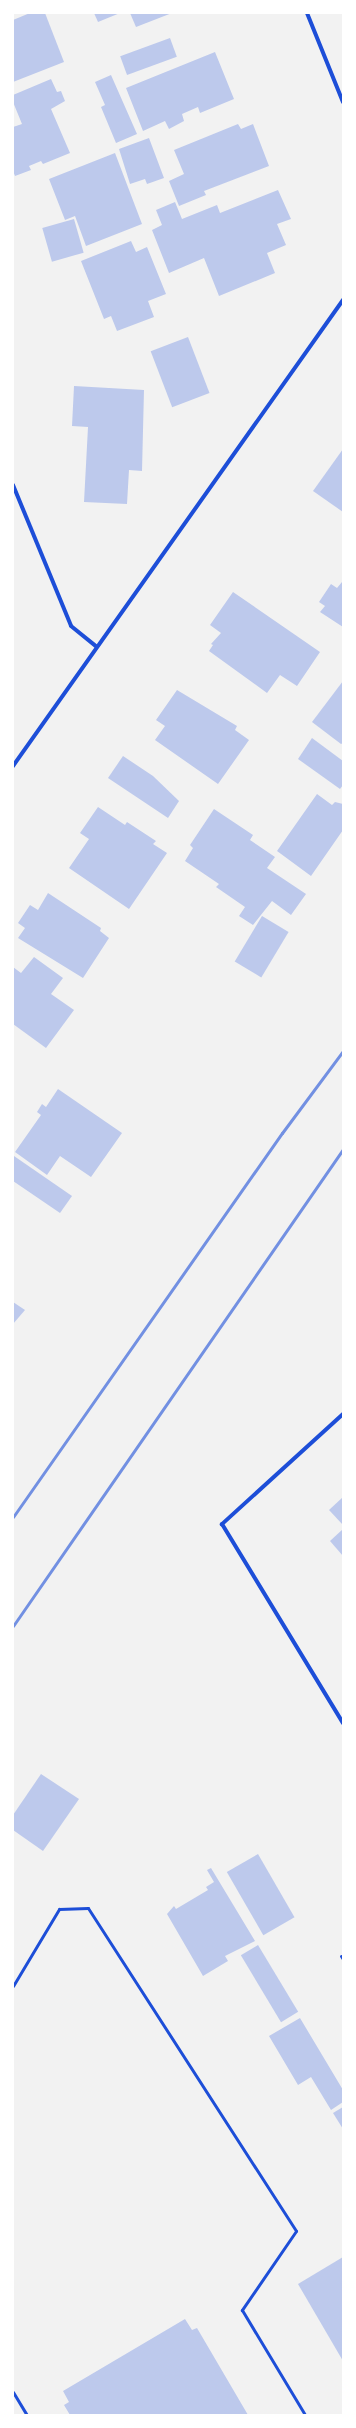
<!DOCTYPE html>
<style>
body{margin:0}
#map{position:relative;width:356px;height:2428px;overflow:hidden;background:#f2f2f2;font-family:Figtree,sans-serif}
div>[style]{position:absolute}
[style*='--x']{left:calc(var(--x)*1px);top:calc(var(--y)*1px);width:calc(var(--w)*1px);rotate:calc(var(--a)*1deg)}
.building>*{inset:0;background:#bdc9ec;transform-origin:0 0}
.service>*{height:3px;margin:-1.5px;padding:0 1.5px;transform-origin:1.5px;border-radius:1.5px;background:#1d4ed8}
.minor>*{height:4px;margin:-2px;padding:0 2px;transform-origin:2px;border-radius:2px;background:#1d4ed8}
.rail>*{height:3px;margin:-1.5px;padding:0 1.5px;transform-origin:1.5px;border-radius:1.5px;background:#7290e2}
span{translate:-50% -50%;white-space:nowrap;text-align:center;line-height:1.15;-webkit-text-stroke:3px #fff;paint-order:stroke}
.frame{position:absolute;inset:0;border:14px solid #fff;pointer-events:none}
</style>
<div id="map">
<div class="building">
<i style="clip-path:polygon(30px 13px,45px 13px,64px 62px,13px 82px,13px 20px)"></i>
<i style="clip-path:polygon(94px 13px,120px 13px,98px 22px)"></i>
<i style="clip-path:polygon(130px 13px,172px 13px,136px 27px)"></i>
<i style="left:170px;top:38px;width:20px;height:53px;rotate:70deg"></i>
<i style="clip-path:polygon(215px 52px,234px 99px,200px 113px,198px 107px,182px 114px,184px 121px,169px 129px,165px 121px,143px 131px,126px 88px)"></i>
<i style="clip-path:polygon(111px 75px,137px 134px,116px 143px,101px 107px,105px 105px,95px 82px)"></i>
<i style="clip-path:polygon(51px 79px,57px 92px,61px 91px,65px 101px,51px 109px,70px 153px,43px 164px,41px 161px,29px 166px,31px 170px,15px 176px,13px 171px,13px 127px,22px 124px,13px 102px,13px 95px)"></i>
<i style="clip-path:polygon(238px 124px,241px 129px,253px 124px,269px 166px,204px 191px,206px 195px,179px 206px,169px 181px,184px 174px,174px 150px)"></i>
<i style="clip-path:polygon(149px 138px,164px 178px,147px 184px,145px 179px,130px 184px,119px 149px)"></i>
<i style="clip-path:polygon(115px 153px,142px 224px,86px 246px,75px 216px,65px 220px,49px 179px)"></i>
<i style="clip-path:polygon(278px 190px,291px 219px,277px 224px,286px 245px,267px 253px,275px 273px,219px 296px,204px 258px,169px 273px,152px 230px,162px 225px,156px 210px,175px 202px,182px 219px,217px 205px,220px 213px)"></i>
<i style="left:74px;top:219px;width:35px;height:33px;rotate:74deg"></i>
<i style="clip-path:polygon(131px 241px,136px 252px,147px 247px,166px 294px,148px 301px,154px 317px,117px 331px,111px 316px,104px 319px,81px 261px)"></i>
<i style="left:188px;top:337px;width:60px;height:40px;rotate:69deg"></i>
<i style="clip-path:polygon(74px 386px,144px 390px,142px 471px,129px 470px,127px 504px,84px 502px,88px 427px,72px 426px)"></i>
<i style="clip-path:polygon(343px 449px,343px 512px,313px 491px)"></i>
<i style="clip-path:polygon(342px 582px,343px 583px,343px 627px,320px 612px,325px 606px,319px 602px,331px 584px,337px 588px)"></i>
<i style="clip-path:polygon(233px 592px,320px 652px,297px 686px,280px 675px,267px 693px,209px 651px,213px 645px,211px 644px,221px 633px,210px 625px)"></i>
<i style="clip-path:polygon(343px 681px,343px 743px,341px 744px,312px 722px)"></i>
<i style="clip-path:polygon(177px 690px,237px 726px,235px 730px,249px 740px,218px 784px,155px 740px,165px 726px,156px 720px)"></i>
<i style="clip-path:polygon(312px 738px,343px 761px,343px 785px,340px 789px,298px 759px)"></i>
<i style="clip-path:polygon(123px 756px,153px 776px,179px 801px,168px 818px,108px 778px)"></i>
<i style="clip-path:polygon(317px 794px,332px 805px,335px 802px,343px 804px,343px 830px,311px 876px,277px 851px)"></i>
<i style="clip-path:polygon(98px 807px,125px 825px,127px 822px,156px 841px,153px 844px,167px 853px,129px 909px,69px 868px,89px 839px,80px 833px)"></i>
<i style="clip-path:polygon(214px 809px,253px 835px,250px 840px,275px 857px,267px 868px,306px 894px,291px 915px,272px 901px,253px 925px,239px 916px,245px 907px,216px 887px,219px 884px,185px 861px,193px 848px,190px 845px)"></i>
<i style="clip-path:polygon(48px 893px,101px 928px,100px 931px,109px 938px,83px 978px,18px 938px,25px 928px,18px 923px,30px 905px,38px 910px)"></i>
<i style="left:262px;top:916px;width:31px;height:53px;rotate:31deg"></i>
<i style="clip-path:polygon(34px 957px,63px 978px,51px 994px,74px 1010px,46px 1048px,13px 1024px,13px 967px,21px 973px)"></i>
<i style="clip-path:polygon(58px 1089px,122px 1133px,91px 1177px,60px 1156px,47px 1175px,15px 1152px,41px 1115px,37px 1112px,42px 1104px,46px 1107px)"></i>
<i style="clip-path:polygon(14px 1156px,72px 1196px,60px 1213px,13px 1181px)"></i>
<i style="clip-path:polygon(13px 1302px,25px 1310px,13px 1324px)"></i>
<i style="clip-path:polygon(343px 1497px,343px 1525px,329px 1510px)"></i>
<i style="clip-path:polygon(343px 1529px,343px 1556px,330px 1541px)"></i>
<i style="clip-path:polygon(41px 1774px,79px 1799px,43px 1851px,13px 1830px,13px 1815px)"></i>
<i style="left:258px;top:1854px;width:73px;height:36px;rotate:60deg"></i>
<i style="clip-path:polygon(211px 1868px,255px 1941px,225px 1956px,228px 1961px,203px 1976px,167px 1914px,174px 1906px,176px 1909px,208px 1890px,206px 1887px,214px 1882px,207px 1870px)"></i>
<i style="left:258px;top:1945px;width:78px;height:20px;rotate:59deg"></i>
<i style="clip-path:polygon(300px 2018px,343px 2090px,343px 2102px,331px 2110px,311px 2077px,298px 2085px,269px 2036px)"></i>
<i style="clip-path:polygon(343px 2107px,343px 2129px,333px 2113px)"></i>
<i style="clip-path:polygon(343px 2257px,343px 2361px,298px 2284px)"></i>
<i style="clip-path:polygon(185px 2319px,192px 2330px,197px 2328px,248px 2415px,70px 2415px,64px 2405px,69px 2402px,63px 2391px)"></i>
</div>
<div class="service">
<i style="--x:341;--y:1956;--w:4;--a:56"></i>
<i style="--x:13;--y:1986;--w:90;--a:-59.1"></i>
<i style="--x:59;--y:1909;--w:29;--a:-2"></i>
<i style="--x:88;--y:1908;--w:384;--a:57.2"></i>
<i style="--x:296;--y:2231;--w:96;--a:124.4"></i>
<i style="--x:242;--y:2310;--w:122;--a:59"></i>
<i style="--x:13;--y:2392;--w:27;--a:59"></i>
</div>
<div class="minor">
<i style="--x:307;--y:13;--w:96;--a:68"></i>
<i style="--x:13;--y:485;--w:152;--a:67.6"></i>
<i style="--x:71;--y:626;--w:32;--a:39"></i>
<i style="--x:13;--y:766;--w:571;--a:-54.7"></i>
<i style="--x:343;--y:1414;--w:164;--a:137.7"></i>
<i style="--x:222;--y:1524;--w:233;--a:58.7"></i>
</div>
<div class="rail">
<i style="--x:13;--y:1517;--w:469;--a:-55"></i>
<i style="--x:282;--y:1133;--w:102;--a:-53.4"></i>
<i style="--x:13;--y:1626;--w:580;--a:-55.32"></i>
</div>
<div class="frame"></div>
</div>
